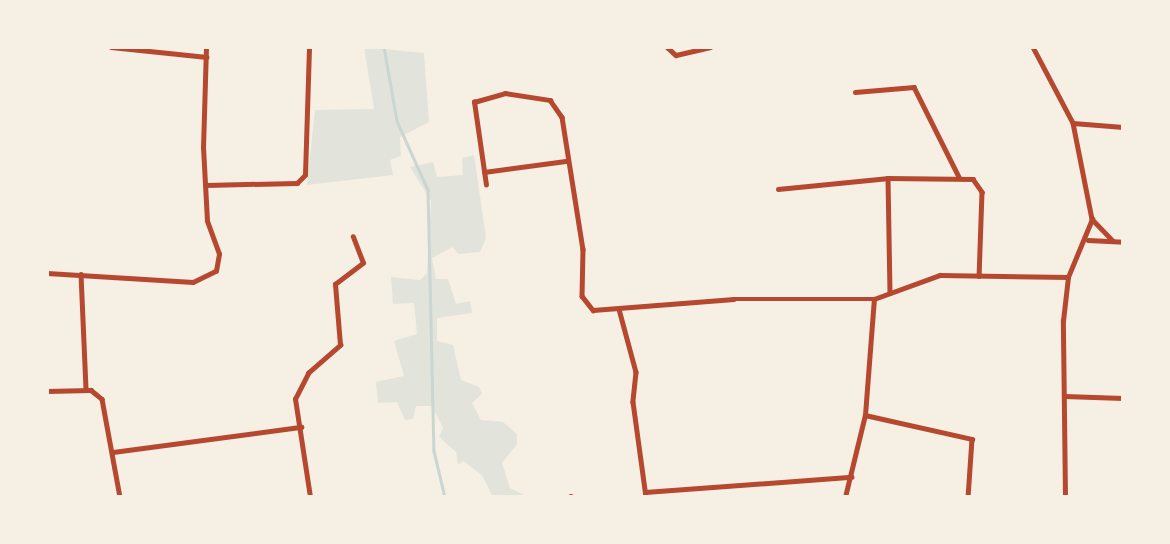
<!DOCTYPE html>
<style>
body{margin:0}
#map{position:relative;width:1170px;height:544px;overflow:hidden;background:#f6efe4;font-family:Merriweather,serif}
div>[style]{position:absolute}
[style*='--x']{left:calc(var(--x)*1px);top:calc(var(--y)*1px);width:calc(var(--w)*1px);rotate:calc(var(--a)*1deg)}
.green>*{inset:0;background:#e2e4dc}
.stream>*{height:2.5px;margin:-1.25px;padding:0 1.25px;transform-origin:1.25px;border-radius:1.25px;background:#c9d6d2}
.minor>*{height:4.5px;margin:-2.25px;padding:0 2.25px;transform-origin:2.25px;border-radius:2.25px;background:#b5482f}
span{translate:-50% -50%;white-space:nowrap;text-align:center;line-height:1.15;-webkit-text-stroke:6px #f6efe4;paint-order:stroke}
.frame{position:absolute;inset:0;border:49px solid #f6efe4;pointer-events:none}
</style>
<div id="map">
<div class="green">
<i style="clip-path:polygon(364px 47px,424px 53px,429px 122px,400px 137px,401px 156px,390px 160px,393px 175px,307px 185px,315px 110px,374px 109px)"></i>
<i style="clip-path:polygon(474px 155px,486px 238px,480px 252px,458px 254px,453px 247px,432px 258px,436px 279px,448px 279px,456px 304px,470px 301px,472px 313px,437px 318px,437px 341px,453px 345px,461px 380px,479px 387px,482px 394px,472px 403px,481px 420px,503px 422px,517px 434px,517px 444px,502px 463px,510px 488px,528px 497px,493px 497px,482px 475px,463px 461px,458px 465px,456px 452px,439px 437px,443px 428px,432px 406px,416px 406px,413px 419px,405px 420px,397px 402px,378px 403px,376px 382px,404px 376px,394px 341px,417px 334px,414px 303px,393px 304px,391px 277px,420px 280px,427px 273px,431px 201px,410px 167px,433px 162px,437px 177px,463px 175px,462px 158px)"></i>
</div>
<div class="stream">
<i style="--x:384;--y:47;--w:75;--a:80"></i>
<i style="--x:397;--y:121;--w:76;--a:65.8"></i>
<i style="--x:428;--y:190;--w:261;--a:88.7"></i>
<i style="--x:434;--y:451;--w:47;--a:76.6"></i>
</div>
<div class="minor">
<i style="--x:111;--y:47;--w:96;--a:6"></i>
<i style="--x:667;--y:47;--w:12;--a:42"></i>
<i style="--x:676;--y:55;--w:35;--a:-13"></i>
<i style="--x:1033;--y:47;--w:86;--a:62.2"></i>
<i style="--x:1073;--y:123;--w:98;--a:78.8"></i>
<i style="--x:1092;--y:219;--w:30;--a:46"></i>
<i style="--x:855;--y:92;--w:59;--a:-4.8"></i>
<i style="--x:914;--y:87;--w:101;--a:63.4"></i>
<i style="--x:1073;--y:123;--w:50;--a:4.6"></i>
<i style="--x:484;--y:172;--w:82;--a:-7.7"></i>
<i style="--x:888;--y:178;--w:115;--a:89"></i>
<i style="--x:206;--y:185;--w:91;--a:-1.3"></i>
<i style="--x:297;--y:183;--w:11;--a:-45"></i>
<i style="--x:305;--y:175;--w:128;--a:-88.2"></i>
<i style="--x:486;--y:185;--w:84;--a:-98.2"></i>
<i style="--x:474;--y:102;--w:32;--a:-16"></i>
<i style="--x:505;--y:93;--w:46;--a:8.8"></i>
<i style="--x:550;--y:100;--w:21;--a:55"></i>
<i style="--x:562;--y:117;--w:134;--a:81"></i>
<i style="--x:583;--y:249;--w:47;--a:91.2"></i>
<i style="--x:582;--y:296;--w:18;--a:52"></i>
<i style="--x:593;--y:310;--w:141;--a:-4.5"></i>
<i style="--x:734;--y:299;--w:140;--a:0"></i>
<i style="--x:778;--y:189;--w:111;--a:-5.7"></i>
<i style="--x:888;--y:178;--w:85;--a:0.7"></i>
<i style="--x:973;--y:179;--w:16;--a:55"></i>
<i style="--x:982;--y:192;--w:84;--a:92"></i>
<i style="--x:1088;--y:240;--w:35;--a:3"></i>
<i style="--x:47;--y:273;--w:146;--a:3.5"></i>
<i style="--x:193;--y:282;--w:25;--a:-26"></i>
<i style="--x:216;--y:271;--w:17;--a:-80"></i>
<i style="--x:219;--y:254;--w:35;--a:-110"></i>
<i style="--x:207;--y:221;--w:73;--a:-93.1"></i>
<i style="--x:203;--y:148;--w:101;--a:-88.3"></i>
<i style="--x:81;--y:274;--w:116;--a:87.5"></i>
<i style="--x:619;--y:309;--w:65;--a:74.9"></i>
<i style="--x:636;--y:372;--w:30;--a:96"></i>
<i style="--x:633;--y:402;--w:96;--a:82.2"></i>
<i style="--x:47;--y:391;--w:44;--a:-1.3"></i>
<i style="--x:91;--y:390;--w:14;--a:39"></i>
<i style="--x:102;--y:399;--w:100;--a:79.6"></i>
<i style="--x:1064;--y:396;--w:59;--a:1.9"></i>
<i style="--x:865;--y:415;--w:110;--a:12.6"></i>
<i style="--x:972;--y:439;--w:58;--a:93.9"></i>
<i style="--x:113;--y:452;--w:190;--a:-7.6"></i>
<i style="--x:645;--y:492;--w:207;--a:-4.2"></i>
<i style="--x:571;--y:496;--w:1;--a:90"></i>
<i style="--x:310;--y:497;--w:99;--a:-98.7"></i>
<i style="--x:295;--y:399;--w:29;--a:-63"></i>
<i style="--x:308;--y:373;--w:43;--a:-41.2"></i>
<i style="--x:340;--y:345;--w:61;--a:-94.7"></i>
<i style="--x:335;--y:284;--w:35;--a:-37"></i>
<i style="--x:363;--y:263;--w:28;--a:-111"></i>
<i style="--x:845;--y:497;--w:84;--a:-76.3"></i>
<i style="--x:865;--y:415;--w:116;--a:-85.6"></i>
<i style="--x:874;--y:299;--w:70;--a:-20"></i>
<i style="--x:940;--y:275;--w:128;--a:0.9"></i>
<i style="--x:1065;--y:497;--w:176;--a:-90.7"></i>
<i style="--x:1063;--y:321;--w:44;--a:-83.5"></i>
<i style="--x:1068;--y:277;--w:63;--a:-67.5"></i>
</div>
<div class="frame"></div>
</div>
